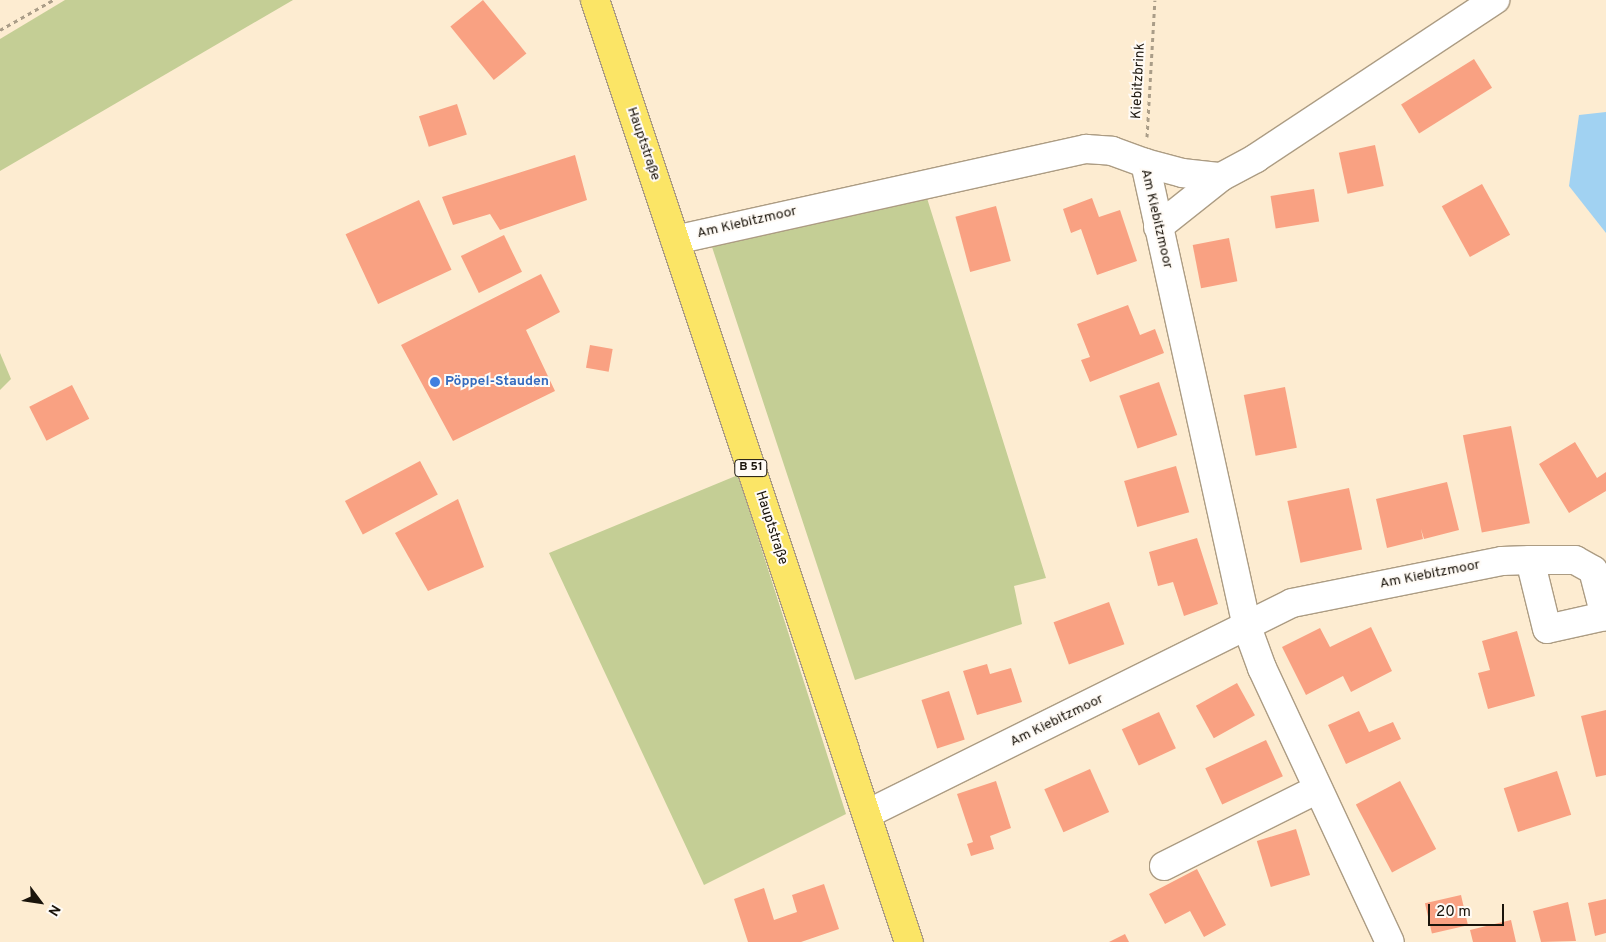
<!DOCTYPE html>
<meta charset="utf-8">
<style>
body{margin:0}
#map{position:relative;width:1606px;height:942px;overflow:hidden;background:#fdecd1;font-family:Overpass,sans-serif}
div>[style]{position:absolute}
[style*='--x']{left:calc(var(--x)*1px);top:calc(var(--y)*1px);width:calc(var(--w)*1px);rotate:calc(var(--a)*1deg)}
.green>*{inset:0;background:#c4ce95}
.water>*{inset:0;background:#a1d2f2}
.building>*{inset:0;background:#f9a182;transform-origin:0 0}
.path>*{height:3px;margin-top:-1.5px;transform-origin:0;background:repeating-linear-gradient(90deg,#aa9d88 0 4px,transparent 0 8px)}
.roads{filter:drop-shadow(1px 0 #ac9c83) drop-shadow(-1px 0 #ac9c83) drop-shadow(0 1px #ac9c83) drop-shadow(0 -1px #ac9c83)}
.minor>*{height:28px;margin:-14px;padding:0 14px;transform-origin:14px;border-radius:14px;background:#fff}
.major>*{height:28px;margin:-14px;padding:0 14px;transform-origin:14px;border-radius:14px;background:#fbe566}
.dots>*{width:14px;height:14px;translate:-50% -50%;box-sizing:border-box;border:2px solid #fffbf6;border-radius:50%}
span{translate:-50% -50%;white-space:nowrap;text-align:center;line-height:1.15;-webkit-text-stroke:4px #fffbf6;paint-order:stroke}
.shield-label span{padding:1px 4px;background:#fffbf6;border:1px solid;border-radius:4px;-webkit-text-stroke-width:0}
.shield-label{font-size:12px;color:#1a140b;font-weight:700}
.street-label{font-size:14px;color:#1a140b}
.shop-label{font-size:14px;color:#366cbe;font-weight:700}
.left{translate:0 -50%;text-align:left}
.north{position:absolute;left:15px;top:877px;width:50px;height:50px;-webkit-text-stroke:4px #fffbf6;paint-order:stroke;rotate:121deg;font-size:14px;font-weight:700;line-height:20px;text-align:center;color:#1a140b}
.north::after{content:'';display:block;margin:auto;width:18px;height:22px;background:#1a140b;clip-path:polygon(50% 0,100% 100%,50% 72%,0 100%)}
.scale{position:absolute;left:1428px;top:904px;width:76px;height:22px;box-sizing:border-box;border:2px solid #1a140b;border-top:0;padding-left:6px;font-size:15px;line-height:18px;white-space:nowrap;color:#1a140b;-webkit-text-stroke:4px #fffbf6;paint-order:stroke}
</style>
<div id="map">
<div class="green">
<i style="clip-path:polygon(65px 0,293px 0,0 171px,0 39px)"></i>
<i style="clip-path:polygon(926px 195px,1046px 578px,1014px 586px,1022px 624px,855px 680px,712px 247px)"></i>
<i style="clip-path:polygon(0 353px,11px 379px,0 390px)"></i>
<i style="clip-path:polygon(738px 475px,846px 814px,704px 885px,549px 553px)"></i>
</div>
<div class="water">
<i style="clip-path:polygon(1606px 112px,1606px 233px,1569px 186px,1579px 115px)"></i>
</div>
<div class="building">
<i style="left:483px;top:0;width:69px;height:42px;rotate:51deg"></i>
<i style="left:1474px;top:59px;width:34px;height:86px;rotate:58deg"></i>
<i style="left:457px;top:104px;width:32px;height:40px;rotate:72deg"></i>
<i style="left:1375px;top:145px;width:42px;height:37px;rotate:78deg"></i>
<i style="clip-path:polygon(575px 155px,587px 200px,500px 230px,490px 214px,453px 225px,442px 197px)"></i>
<i style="left:1482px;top:184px;width:58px;height:46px;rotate:61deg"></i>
<i style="left:1314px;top:189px;width:33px;height:44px;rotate:81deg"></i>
<i style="clip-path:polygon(1092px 198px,1099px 217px,1120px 210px,1137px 261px,1097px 275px,1081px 229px,1071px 233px,1063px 209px)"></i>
<i style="left:419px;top:200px;width:77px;height:81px;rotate:65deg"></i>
<i style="left:996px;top:206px;width:57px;height:42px;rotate:75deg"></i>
<i style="left:504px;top:235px;width:41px;height:48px;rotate:64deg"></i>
<i style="left:1229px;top:238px;width:44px;height:37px;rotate:79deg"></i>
<i style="clip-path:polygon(541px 274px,560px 312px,526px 330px,555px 391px,453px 441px,401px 345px)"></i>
<i style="clip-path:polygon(1128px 305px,1140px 335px,1155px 329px,1164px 353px,1090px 382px,1081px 360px,1090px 357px,1077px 324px)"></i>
<i style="left:590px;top:345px;width:23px;height:23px;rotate:10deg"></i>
<i style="left:1159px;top:382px;width:56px;height:42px;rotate:71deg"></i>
<i style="left:72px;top:385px;width:38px;height:48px;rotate:63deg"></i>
<i style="left:1285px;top:387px;width:62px;height:42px;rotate:79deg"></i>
<i style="left:1511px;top:426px;width:99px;height:49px;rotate:79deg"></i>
<i style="clip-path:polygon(1575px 442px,1597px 478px,1606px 472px,1606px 491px,1569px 513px,1539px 464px)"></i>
<i style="left:420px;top:461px;width:38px;height:85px;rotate:62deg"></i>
<i style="left:1176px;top:466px;width:48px;height:54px;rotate:74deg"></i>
<i style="clip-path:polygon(1447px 482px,1459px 530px,1424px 539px,1421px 529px,1423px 539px,1387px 548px,1376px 499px)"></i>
<i style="left:1349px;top:488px;width:63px;height:63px;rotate:78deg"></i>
<i style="clip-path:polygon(458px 499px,484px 567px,428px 591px,395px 533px)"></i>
<i style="clip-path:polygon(1197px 538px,1218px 604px,1184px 616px,1173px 582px,1158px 586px,1149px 552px)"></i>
<i style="left:1109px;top:602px;width:45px;height:59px;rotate:70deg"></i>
<i style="clip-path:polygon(1371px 627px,1392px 671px,1351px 692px,1343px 676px,1306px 695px,1282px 647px,1320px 628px,1330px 647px)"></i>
<i style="clip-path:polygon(1517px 631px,1535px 696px,1488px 709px,1478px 673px,1490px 670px,1482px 641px)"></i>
<i style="clip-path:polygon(987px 664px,990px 674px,1011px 668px,1022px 702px,977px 715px,963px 671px)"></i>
<i style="left:1237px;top:683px;width:37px;height:47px;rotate:61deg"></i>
<i style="left:949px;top:691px;width:51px;height:29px;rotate:72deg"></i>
<i style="clip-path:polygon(1606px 710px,1606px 775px,1596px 777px,1581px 716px)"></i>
<i style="clip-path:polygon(1359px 711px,1369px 732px,1393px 722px,1401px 739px,1346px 764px,1328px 725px)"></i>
<i style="left:1159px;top:712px;width:40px;height:41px;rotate:65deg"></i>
<i style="left:1266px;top:740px;width:40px;height:67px;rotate:65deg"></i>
<i style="left:1090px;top:769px;width:47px;height:50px;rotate:66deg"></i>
<i style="left:1557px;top:771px;width:46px;height:56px;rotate:72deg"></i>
<i style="clip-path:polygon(996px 781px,1011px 828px,990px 836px,994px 849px,971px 856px,967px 844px,973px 842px,957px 794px)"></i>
<i style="left:1400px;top:781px;width:77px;height:50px;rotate:62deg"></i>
<i style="left:1296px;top:829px;width:48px;height:41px;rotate:73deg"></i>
<i style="clip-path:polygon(1197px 869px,1226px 925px,1204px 937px,1190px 911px,1165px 924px,1149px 894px)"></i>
<i style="clip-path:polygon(824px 884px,839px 929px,801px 942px,748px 942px,734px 899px,764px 888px,774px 920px,797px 912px,792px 895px)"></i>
<i style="left:1461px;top:895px;width:31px;height:37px;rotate:77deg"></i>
<i style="clip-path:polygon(1606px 899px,1606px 933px,1595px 936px,1588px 903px)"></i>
<i style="clip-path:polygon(1568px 902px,1576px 941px,1541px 942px,1533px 911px)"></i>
<i style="clip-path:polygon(1511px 920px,1516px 942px,1473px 942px,1470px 930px)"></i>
<i style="clip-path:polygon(1125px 934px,1129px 942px,1109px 942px)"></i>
</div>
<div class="path">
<i style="--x:0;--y:30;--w:61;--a:-29.5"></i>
<i style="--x:1147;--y:137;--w:137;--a:-86.7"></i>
</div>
<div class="roads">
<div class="minor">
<i style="--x:1145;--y:163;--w:38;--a:15"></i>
<i style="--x:1182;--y:173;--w:39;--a:6"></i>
<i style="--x:1221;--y:177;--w:40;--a:-28"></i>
<i style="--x:1256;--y:158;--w:287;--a:-33.5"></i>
<i style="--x:1158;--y:227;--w:80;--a:-38.4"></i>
<i style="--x:675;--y:240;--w:421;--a:-12.5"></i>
<i style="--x:1086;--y:149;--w:26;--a:4"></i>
<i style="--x:1112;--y:151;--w:35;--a:20"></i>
<i style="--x:1145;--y:163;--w:475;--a:77.6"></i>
<i style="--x:1247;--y:627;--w:44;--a:69.9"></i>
<i style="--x:1262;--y:668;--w:302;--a:65"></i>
<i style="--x:867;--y:814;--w:474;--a:-26.4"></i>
<i style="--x:1292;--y:603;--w:214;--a:-11.3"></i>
<i style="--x:1502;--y:561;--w:28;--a:-2"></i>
<i style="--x:1530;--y:560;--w:45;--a:0"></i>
<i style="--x:1575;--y:560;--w:21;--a:29"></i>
<i style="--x:1593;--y:570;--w:48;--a:75.4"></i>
<i style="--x:1605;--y:616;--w:59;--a:167.4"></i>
<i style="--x:1547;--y:629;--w:71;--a:-103.8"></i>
<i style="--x:1164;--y:866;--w:172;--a:-26.6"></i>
</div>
<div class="major">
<i style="--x:595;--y:0;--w:993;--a:71.57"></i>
</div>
</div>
<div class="dots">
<i style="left:435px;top:382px;background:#3f7fe0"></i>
</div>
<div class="shield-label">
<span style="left:751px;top:468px">B 51</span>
</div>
<div class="street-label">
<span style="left:1139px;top:81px;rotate:-87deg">Kiebitzbrink</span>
<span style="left:643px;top:144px;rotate:71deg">Hauptstraße</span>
<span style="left:1156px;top:219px;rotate:77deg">Am Kiebitzmoor</span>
<span style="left:747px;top:223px;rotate:-13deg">Am Kiebitzmoor</span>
<span style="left:771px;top:528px;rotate:72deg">Hauptstraße</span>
<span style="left:1430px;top:575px;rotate:-11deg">Am Kiebitzmoor</span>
<span style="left:1057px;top:721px;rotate:-26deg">Am Kiebitzmoor</span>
</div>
<div class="shop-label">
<span class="left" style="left:445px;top:382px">Pöppel-Stauden</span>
</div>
<div class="north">N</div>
<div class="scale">20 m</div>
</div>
